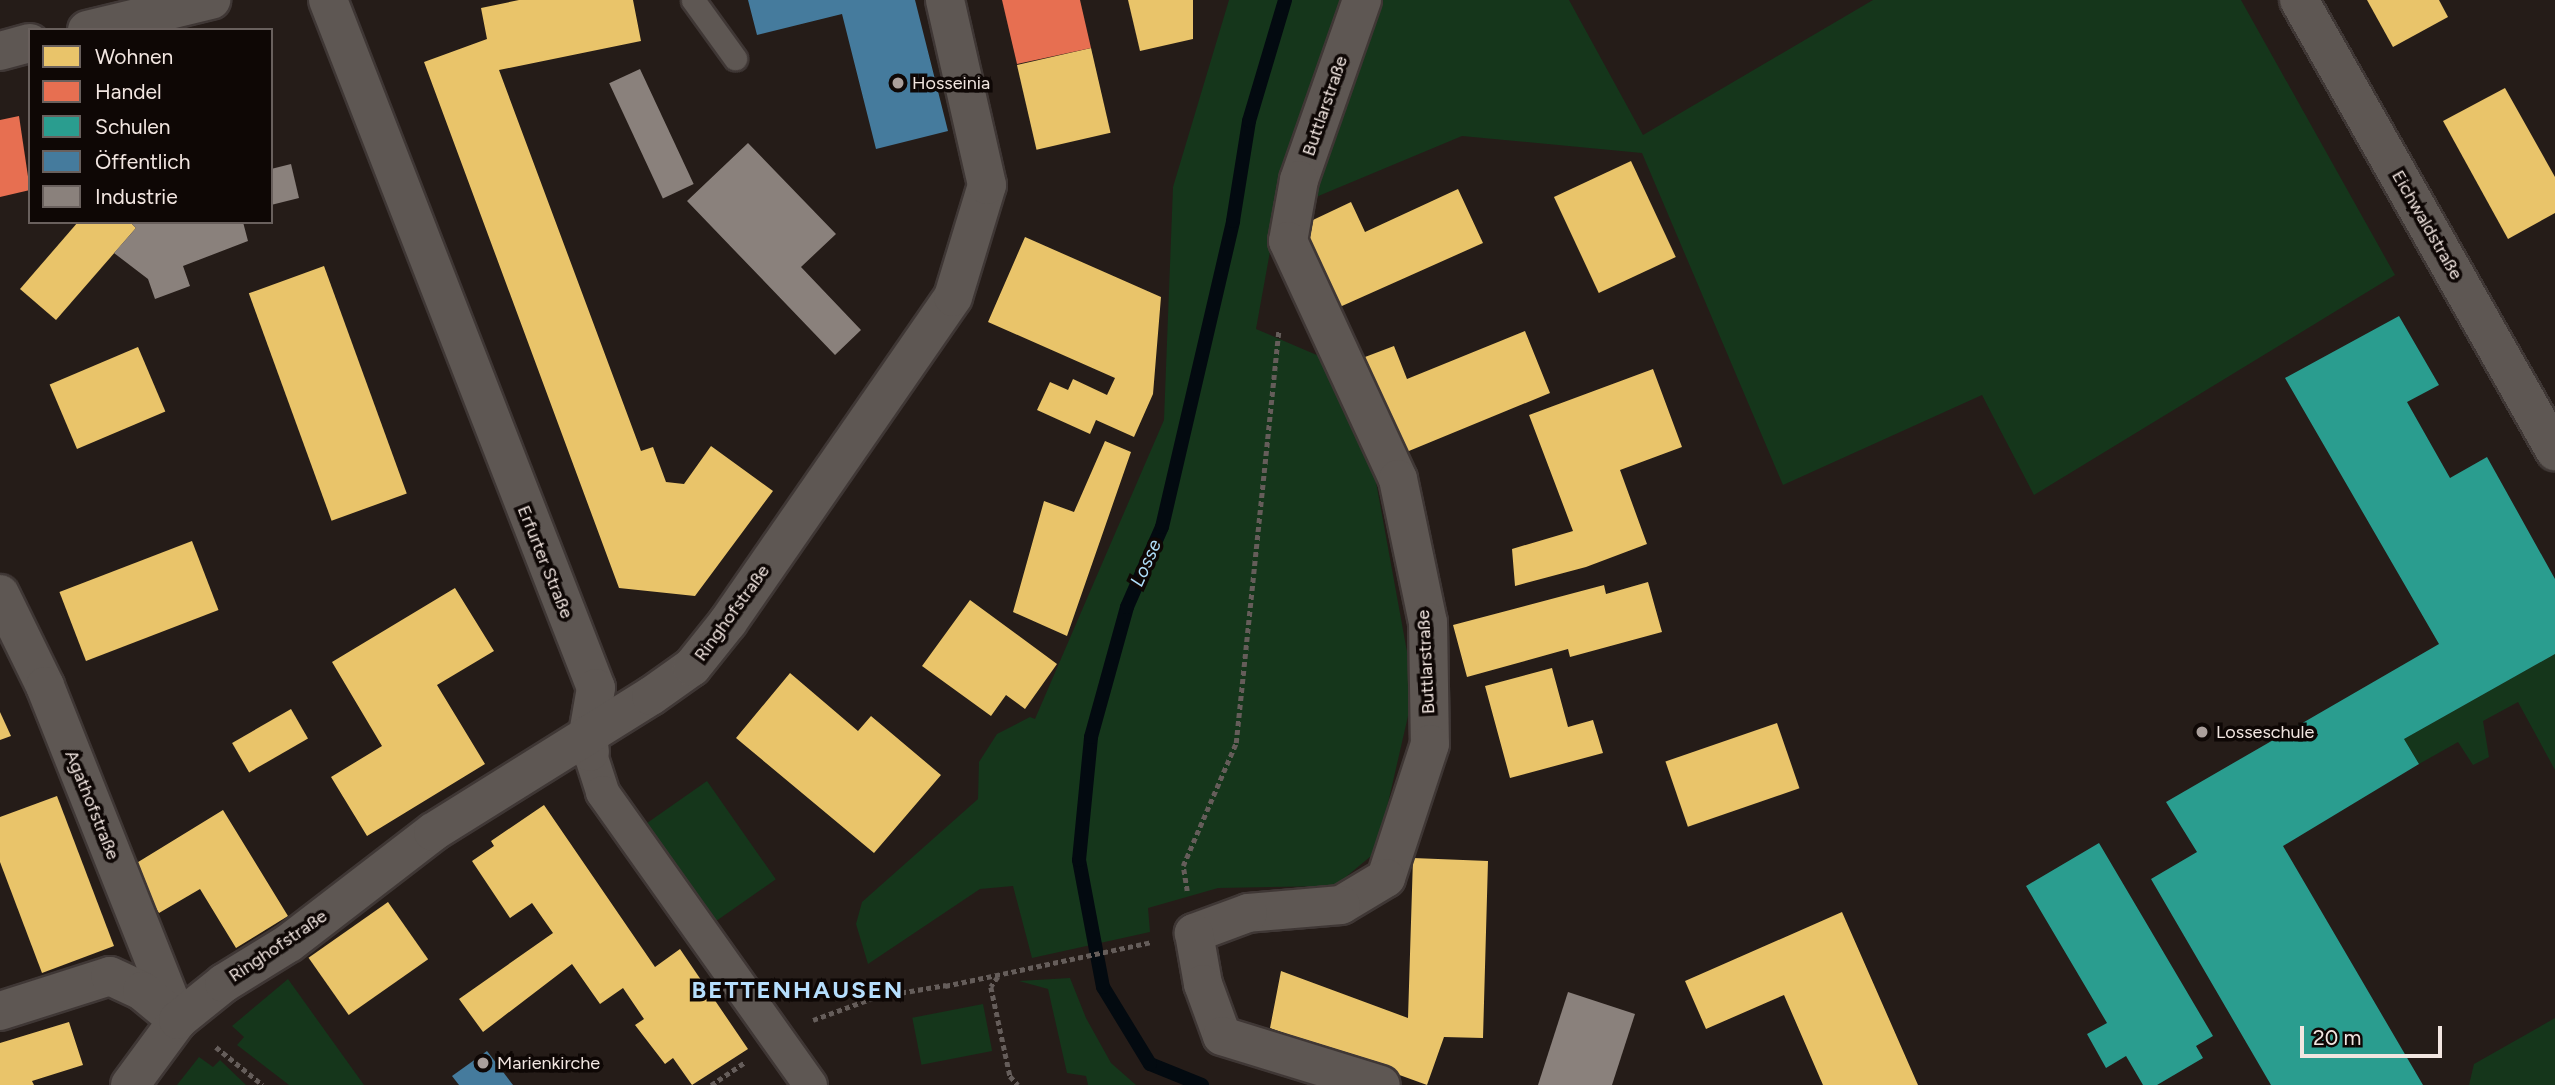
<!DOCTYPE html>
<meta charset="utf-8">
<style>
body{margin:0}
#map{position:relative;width:2555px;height:1085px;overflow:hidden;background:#251c18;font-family:Figtree,sans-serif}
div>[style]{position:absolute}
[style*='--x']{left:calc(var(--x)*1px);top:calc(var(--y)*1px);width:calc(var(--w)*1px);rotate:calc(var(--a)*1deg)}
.green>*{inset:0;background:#15361b;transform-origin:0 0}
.homes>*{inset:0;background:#e9c46a;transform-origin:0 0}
.shops>*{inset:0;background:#e76f51}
.schools>*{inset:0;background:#2a9d8f}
.public>*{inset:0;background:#457b9d}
.industry>*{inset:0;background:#8a817c;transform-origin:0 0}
.stream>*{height:14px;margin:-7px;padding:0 7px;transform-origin:7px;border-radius:7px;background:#030a10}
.path>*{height:4.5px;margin-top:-2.25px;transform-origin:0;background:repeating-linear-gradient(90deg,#655d5a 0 5px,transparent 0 8.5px)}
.roads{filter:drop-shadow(2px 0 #3f3735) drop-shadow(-2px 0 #3f3735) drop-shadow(0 2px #3f3735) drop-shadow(0 -2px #3f3735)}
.service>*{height:23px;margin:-11.5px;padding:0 11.5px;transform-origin:11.5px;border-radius:11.5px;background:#5e5753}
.pedestrian>*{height:33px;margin:-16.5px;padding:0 16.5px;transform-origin:16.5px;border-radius:16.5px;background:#5e5753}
.minor>*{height:38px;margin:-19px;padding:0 19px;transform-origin:19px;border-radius:19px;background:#5e5753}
.dots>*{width:19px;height:19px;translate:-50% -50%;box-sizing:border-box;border:4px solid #0e0705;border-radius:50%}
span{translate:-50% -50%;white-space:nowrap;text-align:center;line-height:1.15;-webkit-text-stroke:7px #0e0705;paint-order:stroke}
.poi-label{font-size:18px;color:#f2e6e1}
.left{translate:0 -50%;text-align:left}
.street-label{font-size:18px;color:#f2e6e1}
.water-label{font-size:19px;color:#afdefa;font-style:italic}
.district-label{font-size:24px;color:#b5defd;font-weight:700;letter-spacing:2px}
.legend{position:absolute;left:28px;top:28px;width:245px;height:196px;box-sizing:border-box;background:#0e0705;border:2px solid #69605d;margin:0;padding:9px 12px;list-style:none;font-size:21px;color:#f2e6e1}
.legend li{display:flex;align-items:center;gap:14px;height:35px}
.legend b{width:35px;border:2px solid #69605d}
.scale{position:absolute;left:2300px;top:1026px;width:142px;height:32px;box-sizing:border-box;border:4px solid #f2e6e1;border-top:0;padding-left:9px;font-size:21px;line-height:24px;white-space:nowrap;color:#f2e6e1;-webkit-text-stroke:5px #0e0705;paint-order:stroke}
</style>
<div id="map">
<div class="green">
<i style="clip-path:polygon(1229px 0,1347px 0,1271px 246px,1256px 329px,1326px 359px,1372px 460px,1414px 690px,1377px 851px,1335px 886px,1218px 888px,1148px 908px,1150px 932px,1032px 958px,1013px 886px,980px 889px,868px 964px,856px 924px,862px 902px,978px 799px,979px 762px,997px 734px,1030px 717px,1035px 719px,1164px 420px,1173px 187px)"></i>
<i style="clip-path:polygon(1378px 0,1569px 0,1643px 135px,1873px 0,2241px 0,2395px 275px,2034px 495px,1982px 395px,1783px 485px,1642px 153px,1462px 136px,1316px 197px,1322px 171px)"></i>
<i style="clip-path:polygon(2555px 654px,2555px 770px,2518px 702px,2483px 721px,2489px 757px,2473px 765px,2458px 742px,2419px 764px,2404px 739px)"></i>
<i style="left:707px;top:781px;width:120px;height:78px;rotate:55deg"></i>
<i style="clip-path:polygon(1070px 978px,1086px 1018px,1111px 1063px,1136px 1085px,1088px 1085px,1086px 1076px,1067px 1073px,1048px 989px,1019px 981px)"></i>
<i style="clip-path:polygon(288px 979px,364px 1085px,289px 1085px,237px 1045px,244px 1037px,232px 1026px)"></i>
<i style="left:983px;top:1004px;width:48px;height:72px;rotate:79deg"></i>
<i style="clip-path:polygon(2555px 1018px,2555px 1085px,2469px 1085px,2474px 1064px)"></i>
<i style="clip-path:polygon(199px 1057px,213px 1067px,220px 1060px,246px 1085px,177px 1085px)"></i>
</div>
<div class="homes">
<i style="clip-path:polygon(519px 0,633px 0,641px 41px,499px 70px,641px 451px,653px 447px,666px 482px,684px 484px,711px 446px,773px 491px,695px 596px,619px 588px,424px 62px,487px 39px,481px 8px)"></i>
<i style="clip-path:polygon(1128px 0,1193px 0,1193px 39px,1140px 51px)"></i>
<i style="clip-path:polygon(2367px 0,2439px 0,2448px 17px,2393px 47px)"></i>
<i style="left:1091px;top:48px;width:87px;height:76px;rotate:77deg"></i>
<i style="clip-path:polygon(2505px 88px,2555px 177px,2555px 213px,2508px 239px,2443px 121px)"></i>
<i style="left:1631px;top:161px;width:106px;height:85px;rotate:65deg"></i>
<i style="clip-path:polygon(1458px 189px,1483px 243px,1333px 310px,1296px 228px,1351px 202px,1365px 232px)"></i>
<i style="clip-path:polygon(78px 222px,130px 222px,136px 228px,56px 320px,20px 289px)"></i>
<i style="clip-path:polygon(1025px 237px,1161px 297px,1153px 394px,1134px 437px,1096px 420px,1090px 434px,1037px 410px,1050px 382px,1068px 390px,1073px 379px,1107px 395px,1115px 378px,988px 322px)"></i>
<i style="left:324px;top:266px;width:242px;height:80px;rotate:70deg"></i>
<i style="clip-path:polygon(1525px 331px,1550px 393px,1404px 453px,1365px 357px,1394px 346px,1407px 379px)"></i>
<i style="left:138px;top:347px;width:70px;height:96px;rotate:67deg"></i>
<i style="clip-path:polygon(1653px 369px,1682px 447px,1620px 470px,1647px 544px,1586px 567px,1515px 586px,1512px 549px,1573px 531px,1529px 415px)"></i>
<i style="clip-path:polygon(1105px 441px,1131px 452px,1067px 636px,1013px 612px,1044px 501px,1074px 512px)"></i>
<i style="left:192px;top:541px;width:74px;height:142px;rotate:69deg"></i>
<i style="clip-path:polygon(1648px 582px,1662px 632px,1570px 657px,1568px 649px,1467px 677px,1453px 625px,1604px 585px,1606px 594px)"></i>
<i style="clip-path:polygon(455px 588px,494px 651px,437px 685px,485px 764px,367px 836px,331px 777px,382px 746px,332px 662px)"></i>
<i style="clip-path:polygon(970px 600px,1057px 664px,1025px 709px,1006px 695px,991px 716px,922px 666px)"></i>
<i style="clip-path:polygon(1552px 668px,1568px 727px,1593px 720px,1603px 753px,1510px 778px,1485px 686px)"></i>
<i style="clip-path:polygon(790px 673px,858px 731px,871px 716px,941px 775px,874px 853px,736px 738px)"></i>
<i style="left:291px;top:709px;width:34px;height:68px;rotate:60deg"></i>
<i style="clip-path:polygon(0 712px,11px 736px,0 740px)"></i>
<i style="left:1777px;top:723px;width:69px;height:118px;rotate:71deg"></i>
<i style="clip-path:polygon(57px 796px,114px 946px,42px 973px,0 862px,0 817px)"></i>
<i style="clip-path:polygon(544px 805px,655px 967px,680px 949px,748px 1049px,692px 1085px,673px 1058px,665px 1064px,635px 1025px,644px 1019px,623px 988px,600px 1004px,572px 964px,483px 1032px,459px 999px,553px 933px,532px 903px,510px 918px,472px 861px,494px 846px,491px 841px)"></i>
<i style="clip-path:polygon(223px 810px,288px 916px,236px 948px,200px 889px,159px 913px,130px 867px)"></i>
<i style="clip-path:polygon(1413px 858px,1488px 861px,1483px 1038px,1444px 1037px,1427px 1085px,1270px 1028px,1281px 971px,1408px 1018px)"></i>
<i style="left:388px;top:902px;width:70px;height:97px;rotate:55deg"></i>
<i style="clip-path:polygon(1842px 912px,1918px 1085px,1823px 1085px,1784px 995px,1706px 1029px,1685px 981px)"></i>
<i style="clip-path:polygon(69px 1022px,83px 1065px,32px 1081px,34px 1085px,0 1085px,0 1043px)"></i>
</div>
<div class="shops">
<i style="clip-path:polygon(1002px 0,1080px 0,1091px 48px,1017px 64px)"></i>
<i style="clip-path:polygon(19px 116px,30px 190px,0 197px,0 120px)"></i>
</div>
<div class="schools">
<i style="clip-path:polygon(2399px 316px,2439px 385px,2407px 402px,2450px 478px,2487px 457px,2555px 579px,2555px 654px,2404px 739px,2419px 764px,2283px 846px,2423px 1085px,2271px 1085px,2151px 879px,2197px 852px,2166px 802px,2439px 644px,2285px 378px)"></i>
<i style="clip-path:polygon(2099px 843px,2213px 1036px,2196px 1046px,2203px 1058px,2157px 1085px,2143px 1085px,2126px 1056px,2106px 1068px,2087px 1034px,2107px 1023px,2026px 886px)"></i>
</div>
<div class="public">
<i style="clip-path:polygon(748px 0,915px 0,948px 131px,876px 149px,842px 14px,757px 35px)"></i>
<i style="clip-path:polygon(487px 1051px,513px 1085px,459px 1085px,452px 1076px)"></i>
</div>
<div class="industry">
<i style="left:640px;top:69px;width:127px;height:34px;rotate:65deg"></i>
<i style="clip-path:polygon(748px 143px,836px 234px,801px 267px,861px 330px,835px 355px,687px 201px)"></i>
<i style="clip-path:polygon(291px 164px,299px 198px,271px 205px,271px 169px)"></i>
<i style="clip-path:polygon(130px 222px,243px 222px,248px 241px,183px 266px,190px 286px,155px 299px,148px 279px,114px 253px,136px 228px)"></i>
<i style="clip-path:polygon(1568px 992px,1635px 1014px,1612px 1085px,1538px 1085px)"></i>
</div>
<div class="stream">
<i style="--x:1202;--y:1085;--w:56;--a:-158"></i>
<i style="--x:1150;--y:1064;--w:90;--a:-121.4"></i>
<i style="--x:1103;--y:987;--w:129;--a:-100.7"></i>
<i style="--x:1079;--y:860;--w:124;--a:-84.4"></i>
<i style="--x:1091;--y:737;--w:135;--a:-74.5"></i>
<i style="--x:1127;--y:607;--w:87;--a:-66.4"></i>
<i style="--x:1162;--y:527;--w:314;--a:-76.9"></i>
<i style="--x:1233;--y:221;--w:101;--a:-80.9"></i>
<i style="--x:1249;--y:121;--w:126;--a:-73.4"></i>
</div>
<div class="path">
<i style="--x:1187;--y:891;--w:25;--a:-99"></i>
<i style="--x:1183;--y:866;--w:134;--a:-66.7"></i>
<i style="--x:1236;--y:743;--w:416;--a:-84.1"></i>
<i style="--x:998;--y:977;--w:12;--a:125"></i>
<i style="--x:991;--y:987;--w:91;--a:77.9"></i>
<i style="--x:1010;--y:1076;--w:12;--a:48"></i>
<i style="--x:945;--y:986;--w:212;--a:-12"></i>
<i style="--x:813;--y:1020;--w:67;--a:-20.1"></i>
<i style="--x:876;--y:997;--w:71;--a:-9.7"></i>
<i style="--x:216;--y:1047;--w:60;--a:39"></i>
<i style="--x:711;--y:1085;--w:40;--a:-34"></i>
</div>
<div class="roads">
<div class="service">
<i style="--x:693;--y:0;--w:72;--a:54.1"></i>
</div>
<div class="pedestrian">
<i style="--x:590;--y:754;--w:40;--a:72"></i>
<i style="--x:602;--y:792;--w:359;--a:54.6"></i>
</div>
<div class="minor">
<i style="--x:328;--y:0;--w:738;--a:68.72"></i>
<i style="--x:596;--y:688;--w:47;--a:99.9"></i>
<i style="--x:588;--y:734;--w:18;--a:84"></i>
<i style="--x:1362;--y:0;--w:191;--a:109.3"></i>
<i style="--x:1299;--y:180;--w:62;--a:100.2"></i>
<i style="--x:1288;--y:241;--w:262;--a:65.2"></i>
<i style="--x:1398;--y:479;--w:146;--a:78.2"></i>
<i style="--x:1428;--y:622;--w:122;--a:89.1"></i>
<i style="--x:1430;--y:744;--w:141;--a:108.2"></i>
<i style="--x:1386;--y:878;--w:52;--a:149"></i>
<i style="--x:1341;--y:905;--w:93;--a:175.1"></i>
<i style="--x:1248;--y:913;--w:58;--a:159.7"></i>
<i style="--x:1194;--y:933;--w:52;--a:80"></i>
<i style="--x:1203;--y:984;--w:55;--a:69.9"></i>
<i style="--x:1222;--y:1036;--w:166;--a:17.1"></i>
<i style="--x:2299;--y:0;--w:519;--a:60.42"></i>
<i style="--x:87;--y:30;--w:128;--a:-13.6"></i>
<i style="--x:0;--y:51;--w:31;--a:-15"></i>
<i style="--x:0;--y:594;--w:102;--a:63.9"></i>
<i style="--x:45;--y:686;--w:360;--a:68.3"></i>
<i style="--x:0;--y:1011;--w:115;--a:-17.7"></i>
<i style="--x:110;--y:976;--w:35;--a:25"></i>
<i style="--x:142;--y:991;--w:44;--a:39.5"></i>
<i style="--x:130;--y:1085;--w:81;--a:-53.6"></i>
<i style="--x:178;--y:1020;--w:59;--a:-38.8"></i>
<i style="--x:224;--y:983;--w:76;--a:-31.6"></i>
<i style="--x:289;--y:943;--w:182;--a:-37.6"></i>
<i style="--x:433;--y:832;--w:257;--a:-32"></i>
<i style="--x:651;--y:696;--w:50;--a:-35.3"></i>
<i style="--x:692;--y:667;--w:58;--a:-51.3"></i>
<i style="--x:728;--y:622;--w:395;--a:-55.3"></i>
<i style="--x:953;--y:297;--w:117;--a:-73.1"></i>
<i style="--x:987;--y:185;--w:190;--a:-102.8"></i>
</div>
</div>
<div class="dots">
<i style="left:898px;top:83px;background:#aa9f9b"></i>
<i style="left:2202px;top:732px;background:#aa9f9b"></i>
<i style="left:483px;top:1063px;background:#aa9f9b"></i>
</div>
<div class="poi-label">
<span class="left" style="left:912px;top:83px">Hosseinia</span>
<span class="left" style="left:2216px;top:732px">Losseschule</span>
<span class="left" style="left:497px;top:1063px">Marienkirche</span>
</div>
<div class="street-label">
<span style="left:1325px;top:106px;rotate:-71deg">Buttlarstraße</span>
<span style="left:2427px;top:225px;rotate:60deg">Eichwaldstraße</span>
<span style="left:545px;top:562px;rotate:68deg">Erfurter Straße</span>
<span style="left:732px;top:613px;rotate:-54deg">Ringhofstraße</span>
<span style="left:1426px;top:662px;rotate:-93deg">Buttlarstraße</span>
<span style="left:92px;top:805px;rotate:68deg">Agathofstraße</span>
<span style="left:278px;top:946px;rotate:-34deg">Ringhofstraße</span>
</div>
<div class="water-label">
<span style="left:1146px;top:563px;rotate:-66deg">Losse</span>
</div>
<div class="district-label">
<span style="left:798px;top:990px">BETTENHAUSEN</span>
</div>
<ul class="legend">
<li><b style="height:19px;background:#e9c46a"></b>Wohnen</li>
<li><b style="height:19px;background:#e76f51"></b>Handel</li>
<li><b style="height:19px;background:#2a9d8f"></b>Schulen</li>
<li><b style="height:19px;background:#457b9d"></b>Öffentlich</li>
<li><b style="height:19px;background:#8a817c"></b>Industrie</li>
</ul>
<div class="scale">20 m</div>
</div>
